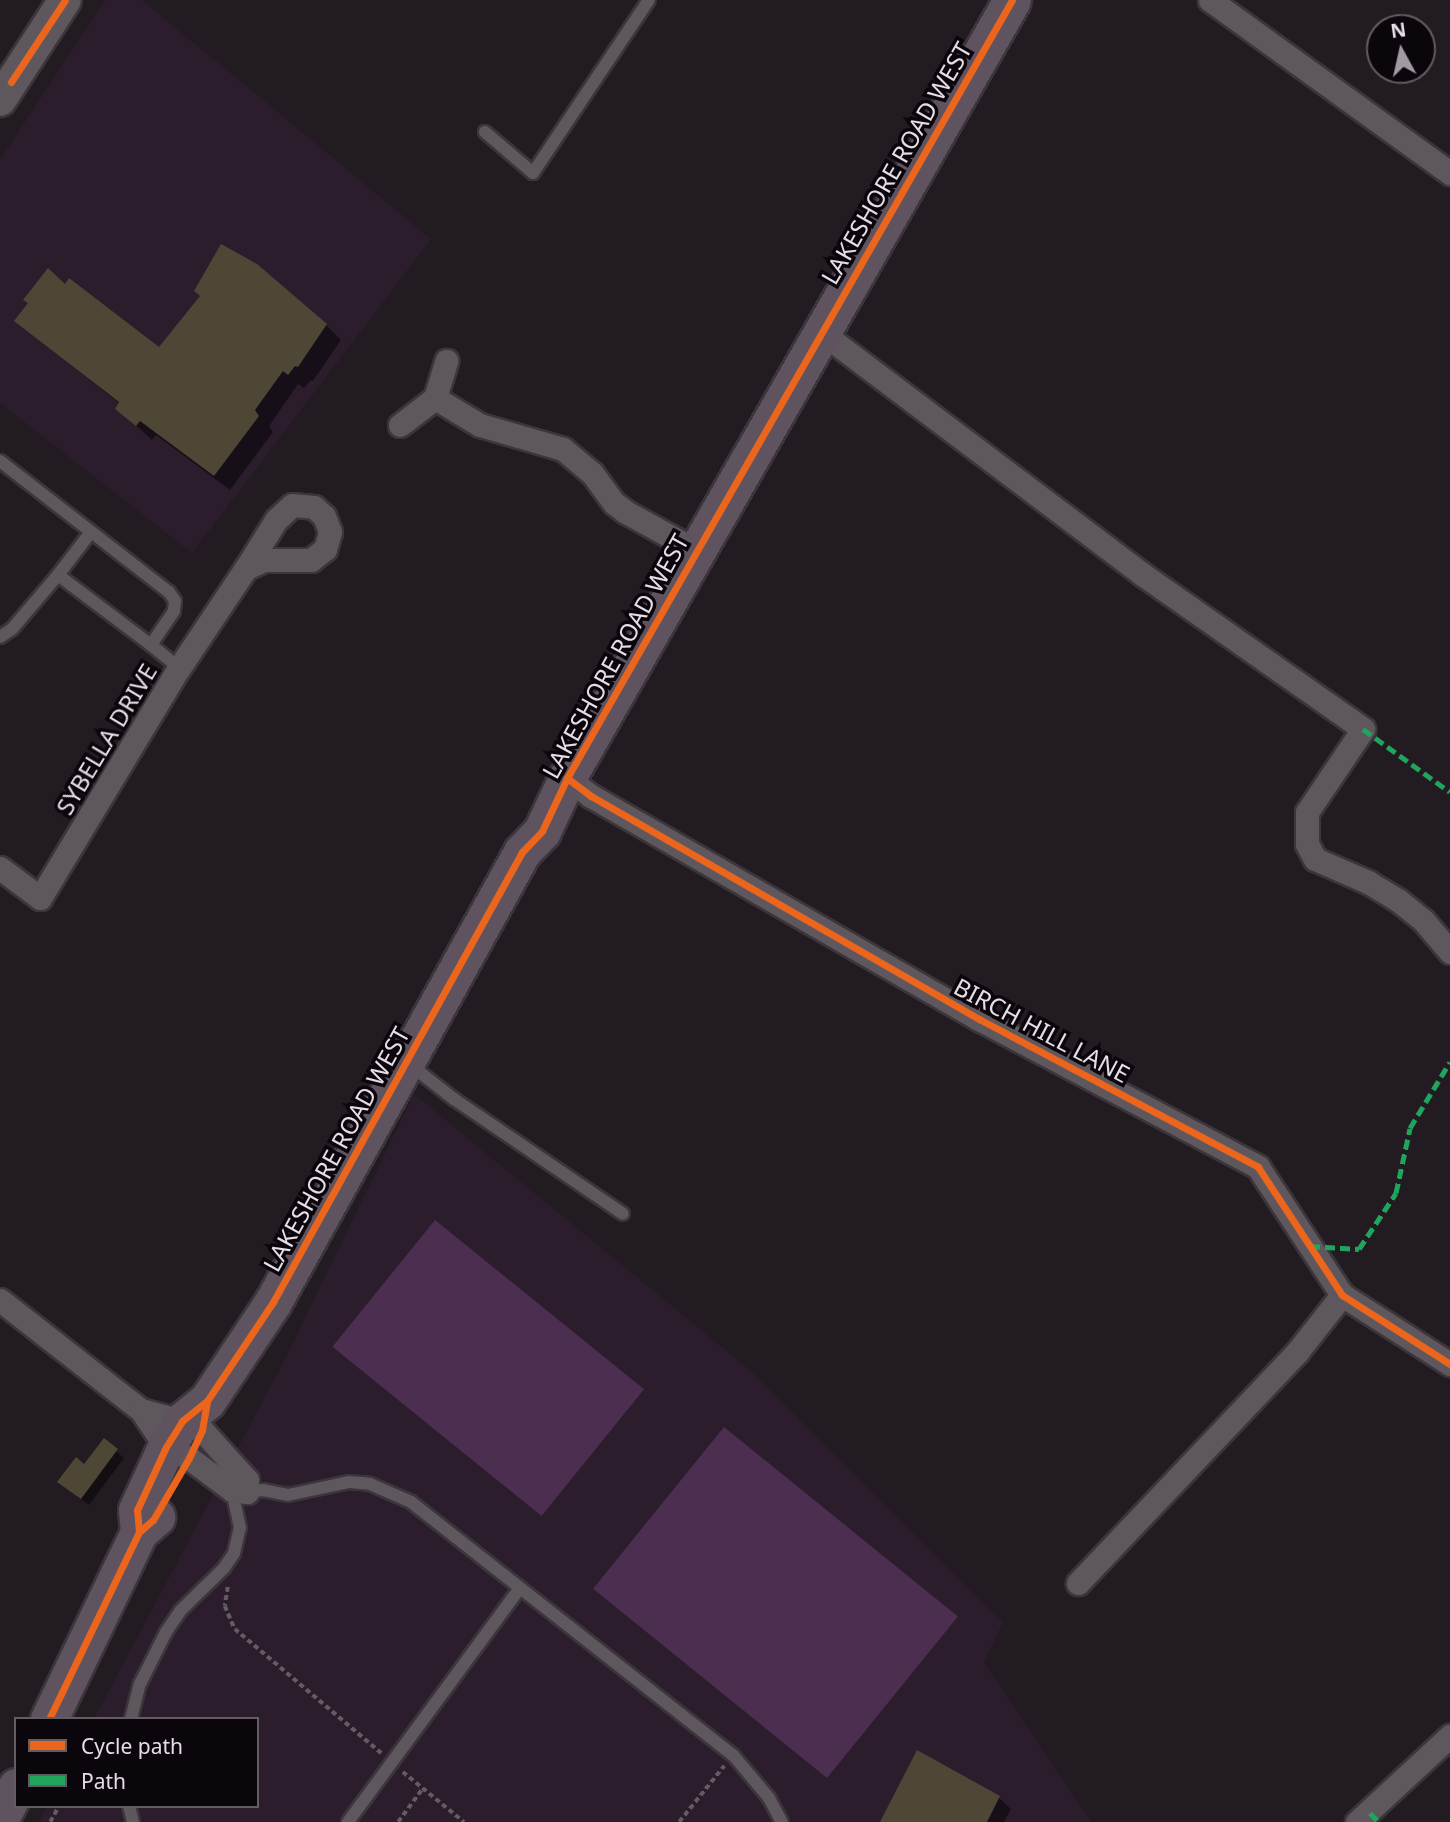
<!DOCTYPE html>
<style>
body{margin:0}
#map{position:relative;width:1450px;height:1822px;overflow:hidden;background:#221c22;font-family:"Noto Sans",sans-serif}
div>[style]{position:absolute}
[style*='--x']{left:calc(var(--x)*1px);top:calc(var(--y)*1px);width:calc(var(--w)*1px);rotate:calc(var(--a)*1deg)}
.built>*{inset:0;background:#2c1d2d}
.green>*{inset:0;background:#4c2e51;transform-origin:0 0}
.shadow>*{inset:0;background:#0007}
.building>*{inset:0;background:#4e4736}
.path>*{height:3.5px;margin-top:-1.75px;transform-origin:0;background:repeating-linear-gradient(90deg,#625d62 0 5px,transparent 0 8.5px)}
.roads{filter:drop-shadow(2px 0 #3b363b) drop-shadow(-2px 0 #3b363b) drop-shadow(0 2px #3b363b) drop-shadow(0 -2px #3b363b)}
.lane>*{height:12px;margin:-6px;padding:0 6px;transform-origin:6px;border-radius:6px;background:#5e585e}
.street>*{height:23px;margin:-11.5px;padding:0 11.5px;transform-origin:11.5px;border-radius:11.5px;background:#5e585e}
.secondary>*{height:32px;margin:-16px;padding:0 16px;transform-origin:16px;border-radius:16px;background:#5e585e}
.primary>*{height:37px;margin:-18.5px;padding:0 18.5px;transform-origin:18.5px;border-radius:18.5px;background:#5e535f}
.quiet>*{height:5px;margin-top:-2.5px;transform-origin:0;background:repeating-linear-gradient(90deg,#20a55d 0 10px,transparent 0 15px)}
.cycleway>*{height:7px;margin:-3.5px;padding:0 3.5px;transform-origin:3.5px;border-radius:3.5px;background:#eb651d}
span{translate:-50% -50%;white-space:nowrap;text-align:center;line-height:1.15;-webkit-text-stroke:7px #0a060b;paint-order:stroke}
.street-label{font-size:24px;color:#e6dee7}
.legend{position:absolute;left:14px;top:1717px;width:245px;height:91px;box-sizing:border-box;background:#0a060b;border:2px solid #625c63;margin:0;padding:9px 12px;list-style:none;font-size:21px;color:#e6dee7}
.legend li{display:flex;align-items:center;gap:14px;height:35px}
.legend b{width:35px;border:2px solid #625c63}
.north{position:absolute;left:1366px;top:14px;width:70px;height:70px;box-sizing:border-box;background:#0a060b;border:2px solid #625c63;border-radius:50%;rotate:352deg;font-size:19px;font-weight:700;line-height:28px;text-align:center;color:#e6dee7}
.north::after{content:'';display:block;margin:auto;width:24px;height:32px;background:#a19aa2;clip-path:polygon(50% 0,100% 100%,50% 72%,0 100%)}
</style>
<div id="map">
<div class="built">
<i style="clip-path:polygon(105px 0,142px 0,431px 239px,192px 553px,0 403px,0 160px)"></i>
<i style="clip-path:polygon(414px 1094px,751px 1371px,1003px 1622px,984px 1662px,1091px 1822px,39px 1822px,47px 1806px,257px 1806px,257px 1719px,94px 1719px,284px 1361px)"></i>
</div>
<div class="green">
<i style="left:435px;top:1220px;width:269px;height:163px;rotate:39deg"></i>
<i style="left:724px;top:1427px;width:301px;height:208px;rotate:39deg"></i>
</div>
<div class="shadow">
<i style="clip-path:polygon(66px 286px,160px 349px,326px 325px,341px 340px,313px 381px,311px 380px,304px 388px,298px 384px,269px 426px,273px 432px,230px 490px,156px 435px,152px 440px,117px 408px,120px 404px,16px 321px)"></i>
<i style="clip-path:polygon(104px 1441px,124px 1458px,89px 1505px,60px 1482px,85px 1466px)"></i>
<i style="clip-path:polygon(999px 1798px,1011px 1809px,1004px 1822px,882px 1822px)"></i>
</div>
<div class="building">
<i style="clip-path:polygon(221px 244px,257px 264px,327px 324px,298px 367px,295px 366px,288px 375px,283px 371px,255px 410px,259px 416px,214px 476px,140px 421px,136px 426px,115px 409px,119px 402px,14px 321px,28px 303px,23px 300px,48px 268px,65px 284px,69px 278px,159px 347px,200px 296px,194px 291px)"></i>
<i style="clip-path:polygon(104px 1438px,118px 1449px,81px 1499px,57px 1482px,76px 1457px,84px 1464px)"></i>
<i style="clip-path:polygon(917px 1750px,1000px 1796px,987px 1822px,880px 1822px)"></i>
</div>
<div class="path">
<i style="--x:228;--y:1587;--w:19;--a:99"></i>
<i style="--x:225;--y:1606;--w:25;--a:67"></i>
<i style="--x:235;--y:1629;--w:192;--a:40.3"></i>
<i style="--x:403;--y:1772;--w:79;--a:39.3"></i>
<i style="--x:50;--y:1822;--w:18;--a:-61"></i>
<i style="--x:398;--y:1822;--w:42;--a:-53.7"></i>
<i style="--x:679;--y:1822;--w:72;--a:-51.2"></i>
</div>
<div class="roads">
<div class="lane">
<i style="--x:485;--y:132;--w:63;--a:40.5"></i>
<i style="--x:533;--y:173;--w:208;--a:-56.2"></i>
<i style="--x:0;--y:461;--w:214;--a:37.8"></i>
<i style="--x:169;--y:592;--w:11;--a:56"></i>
<i style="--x:175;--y:601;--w:10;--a:96"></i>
<i style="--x:174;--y:611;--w:41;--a:124.1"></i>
<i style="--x:151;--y:645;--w:116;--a:-143"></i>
<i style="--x:58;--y:575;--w:54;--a:-52.5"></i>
<i style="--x:0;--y:637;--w:14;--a:-34"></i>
<i style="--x:12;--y:629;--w:71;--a:-49.6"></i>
<i style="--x:151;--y:645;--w:36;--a:39"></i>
<i style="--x:409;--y:1064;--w:57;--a:37.9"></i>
<i style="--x:454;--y:1099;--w:204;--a:34.2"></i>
<i style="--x:247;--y:1492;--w:16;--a:-7"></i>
<i style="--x:263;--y:1490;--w:25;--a:11"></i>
<i style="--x:288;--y:1495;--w:62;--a:-12"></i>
<i style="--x:349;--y:1482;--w:21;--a:5"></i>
<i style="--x:370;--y:1484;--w:45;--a:23.7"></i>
<i style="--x:411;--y:1502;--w:410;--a:38.2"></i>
<i style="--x:733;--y:1755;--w:56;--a:50.1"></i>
<i style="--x:769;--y:1798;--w:27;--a:62"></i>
<i style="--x:131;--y:1719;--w:36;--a:-76"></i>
<i style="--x:140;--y:1684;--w:58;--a:-63.4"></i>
<i style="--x:166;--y:1632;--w:25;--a:-56"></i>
<i style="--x:180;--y:1611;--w:62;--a:-44.3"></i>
<i style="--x:224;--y:1568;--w:18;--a:-56"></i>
<i style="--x:234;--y:1553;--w:26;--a:-77"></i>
<i style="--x:240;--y:1528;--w:39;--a:-102"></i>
<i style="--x:129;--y:1806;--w:16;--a:76"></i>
<i style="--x:348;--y:1822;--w:289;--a:-53.7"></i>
</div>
<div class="street">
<i style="--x:1210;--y:0;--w:296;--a:35.8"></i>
<i style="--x:821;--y:332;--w:402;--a:37"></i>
<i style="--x:1142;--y:574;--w:270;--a:35"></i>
<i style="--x:1363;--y:729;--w:100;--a:124"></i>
<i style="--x:1307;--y:812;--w:32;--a:90"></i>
<i style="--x:1307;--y:844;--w:17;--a:62"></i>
<i style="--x:1315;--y:859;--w:58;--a:23.5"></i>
<i style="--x:1368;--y:882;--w:35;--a:31"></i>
<i style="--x:1398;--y:900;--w:32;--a:39"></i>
<i style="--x:1423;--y:920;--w:42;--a:49.8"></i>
<i style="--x:435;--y:398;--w:52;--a:31"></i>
<i style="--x:480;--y:425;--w:86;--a:16.1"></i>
<i style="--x:563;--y:449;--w:38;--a:40"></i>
<i style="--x:592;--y:473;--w:37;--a:54"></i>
<i style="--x:614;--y:503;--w:15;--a:37"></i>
<i style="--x:626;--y:512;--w:81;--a:28.8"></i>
<i style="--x:400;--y:425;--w:44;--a:-37.6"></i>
<i style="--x:435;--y:398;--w:39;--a:-73"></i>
<i style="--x:292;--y:505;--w:22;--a:5"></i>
<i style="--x:314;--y:507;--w:13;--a:42"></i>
<i style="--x:324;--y:516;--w:17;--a:69"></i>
<i style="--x:330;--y:532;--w:18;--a:106"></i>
<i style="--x:325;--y:549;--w:18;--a:142"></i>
<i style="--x:311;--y:560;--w:47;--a:180"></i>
<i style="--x:264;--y:560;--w:20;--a:156"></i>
<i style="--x:246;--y:568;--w:57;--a:-58"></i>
<i style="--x:276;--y:520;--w:22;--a:-43"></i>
<i style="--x:567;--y:778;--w:30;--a:37"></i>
<i style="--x:591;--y:796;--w:448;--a:29.9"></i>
<i style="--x:979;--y:1019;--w:316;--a:27.9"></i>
<i style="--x:1258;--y:1167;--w:153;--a:56.7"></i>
<i style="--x:1342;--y:1295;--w:128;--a:32.6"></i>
<i style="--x:0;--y:868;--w:50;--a:36.9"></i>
<i style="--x:40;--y:898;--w:269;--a:-58.9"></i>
<i style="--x:179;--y:668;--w:120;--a:-56.2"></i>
<i style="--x:0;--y:1300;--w:179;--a:38"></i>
<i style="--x:141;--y:1410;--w:45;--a:56"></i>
<i style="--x:166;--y:1447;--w:25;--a:26"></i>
<i style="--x:189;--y:1458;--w:54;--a:36.7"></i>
<i style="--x:232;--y:1490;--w:15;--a:8"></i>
<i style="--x:247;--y:1492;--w:12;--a:-90"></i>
<i style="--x:247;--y:1480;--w:67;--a:-132"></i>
<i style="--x:202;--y:1430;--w:22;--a:-156"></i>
<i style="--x:182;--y:1421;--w:42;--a:-165"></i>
<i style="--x:1078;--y:1583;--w:318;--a:-46.5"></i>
<i style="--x:1297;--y:1352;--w:73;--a:-51.7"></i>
<i style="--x:1357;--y:1822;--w:127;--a:-42.8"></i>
</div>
<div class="secondary">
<i style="--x:0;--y:100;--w:119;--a:-57"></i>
</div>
<div class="primary">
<i style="--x:139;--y:1532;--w:22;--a:-95"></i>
<i style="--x:137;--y:1510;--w:69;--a:-65.3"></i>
<i style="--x:166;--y:1447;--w:31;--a:-58"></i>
<i style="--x:182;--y:1421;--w:32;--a:-39"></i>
<i style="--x:207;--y:1401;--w:119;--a:-56.3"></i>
<i style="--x:273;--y:1302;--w:514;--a:-61.04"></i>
<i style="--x:522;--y:852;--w:29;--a:-46"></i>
<i style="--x:542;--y:831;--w:59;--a:-64.7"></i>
<i style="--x:567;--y:778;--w:896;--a:-60.23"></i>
<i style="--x:49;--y:1719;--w:208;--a:-64.3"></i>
<i style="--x:139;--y:1532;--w:23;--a:-41"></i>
<i style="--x:0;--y:1819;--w:36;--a:-63"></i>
</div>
</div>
<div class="quiet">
<i style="--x:1363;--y:729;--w:107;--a:35.9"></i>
<i style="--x:1310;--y:1246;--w:49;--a:3.5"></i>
<i style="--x:1359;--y:1249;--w:67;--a:-56.5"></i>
<i style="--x:1396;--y:1193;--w:66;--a:-77.8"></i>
<i style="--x:1410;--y:1128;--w:77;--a:-58.8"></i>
<i style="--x:1370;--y:1813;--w:13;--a:45"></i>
</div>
<div class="cycleway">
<i style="--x:11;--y:82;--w:98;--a:-56.6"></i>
<i style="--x:567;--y:778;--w:30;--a:37"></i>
<i style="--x:591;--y:796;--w:448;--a:29.9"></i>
<i style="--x:979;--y:1019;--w:316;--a:27.9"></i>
<i style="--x:1258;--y:1167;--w:153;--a:56.7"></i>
<i style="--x:1342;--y:1295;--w:128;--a:32.6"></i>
<i style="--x:139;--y:1532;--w:22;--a:-95"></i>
<i style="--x:137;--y:1510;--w:69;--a:-65.3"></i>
<i style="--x:166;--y:1447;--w:31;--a:-58"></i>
<i style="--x:182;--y:1421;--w:32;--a:-39"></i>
<i style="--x:207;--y:1401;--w:119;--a:-56.3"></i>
<i style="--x:273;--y:1302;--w:514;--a:-61.04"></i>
<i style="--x:522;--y:852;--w:29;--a:-46"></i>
<i style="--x:542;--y:831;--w:59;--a:-64.7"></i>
<i style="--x:567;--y:778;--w:896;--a:-60.23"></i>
<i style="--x:49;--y:1719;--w:208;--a:-64.3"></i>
<i style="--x:139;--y:1532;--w:18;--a:-41"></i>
<i style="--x:153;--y:1520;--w:72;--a:-59.9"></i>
<i style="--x:189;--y:1458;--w:31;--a:-65"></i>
<i style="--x:202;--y:1430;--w:29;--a:-80"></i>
</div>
<div class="street-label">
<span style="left:896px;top:163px;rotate:-60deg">LAKESHORE ROAD WEST</span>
<span style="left:615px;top:656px;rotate:-61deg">LAKESHORE ROAD WEST</span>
<span style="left:106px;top:739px;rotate:-59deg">SYBELLA DRIVE</span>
<span style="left:1042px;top:1030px;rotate:28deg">BIRCH HILL LANE</span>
<span style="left:336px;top:1149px;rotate:-61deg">LAKESHORE ROAD WEST</span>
</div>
<ul class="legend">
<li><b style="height:9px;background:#eb651d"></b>Cycle path</li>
<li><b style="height:9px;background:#20a55d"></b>Path</li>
</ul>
<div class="north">N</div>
</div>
